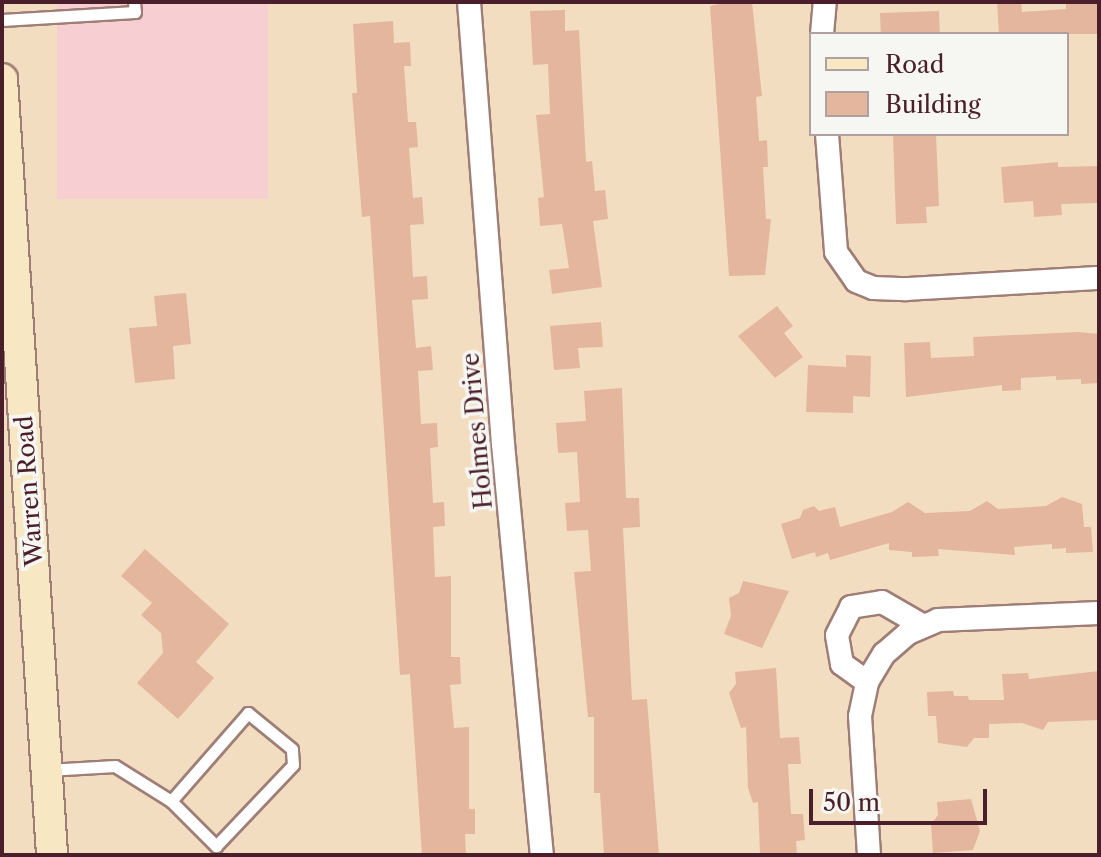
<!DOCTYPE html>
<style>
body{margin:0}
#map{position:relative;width:1101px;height:857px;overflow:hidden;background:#f3ddc0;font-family:"Libre Caslon Text",serif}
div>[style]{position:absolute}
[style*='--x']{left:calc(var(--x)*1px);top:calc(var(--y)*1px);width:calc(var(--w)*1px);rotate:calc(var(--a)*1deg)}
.built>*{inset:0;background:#f7cfd3;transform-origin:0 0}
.building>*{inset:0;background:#e4b69e;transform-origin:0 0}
.roads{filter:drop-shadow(2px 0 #9e7e76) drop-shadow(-2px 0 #9e7e76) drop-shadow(0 2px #9e7e76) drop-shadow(0 -2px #9e7e76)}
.lane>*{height:11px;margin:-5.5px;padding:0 5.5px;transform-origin:5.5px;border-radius:5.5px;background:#fff}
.street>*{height:22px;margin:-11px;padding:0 11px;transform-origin:11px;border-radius:11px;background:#fff}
.secondary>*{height:30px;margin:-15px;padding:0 15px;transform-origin:15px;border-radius:15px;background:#f7e8c3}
span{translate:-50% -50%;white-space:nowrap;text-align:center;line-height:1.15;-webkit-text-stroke:7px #f6f6f2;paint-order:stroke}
.street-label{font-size:24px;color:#4a1f2b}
.frame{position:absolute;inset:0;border:4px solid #4a1f2b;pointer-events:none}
.legend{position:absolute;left:809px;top:32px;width:260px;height:104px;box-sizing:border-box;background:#f6f6f2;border:2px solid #b1a0a2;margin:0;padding:10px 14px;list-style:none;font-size:24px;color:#4a1f2b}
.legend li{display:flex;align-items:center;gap:16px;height:40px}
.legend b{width:40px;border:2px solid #b1a0a2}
.scale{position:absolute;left:809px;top:789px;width:178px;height:36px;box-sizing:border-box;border:4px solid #4a1f2b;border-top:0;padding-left:10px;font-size:24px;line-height:28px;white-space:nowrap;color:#4a1f2b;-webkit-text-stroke:6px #f6f6f2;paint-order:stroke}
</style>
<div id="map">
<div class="built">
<i style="left:57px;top:2px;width:211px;height:197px"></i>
</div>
<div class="building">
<i style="clip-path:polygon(728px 2px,752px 2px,762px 96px,756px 97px,759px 141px,767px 140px,768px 167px,763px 167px,766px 219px,771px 219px,765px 275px,729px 276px,710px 6px)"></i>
<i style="clip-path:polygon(997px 2px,1021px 2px,1022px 12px,1066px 9px,1066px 2px,1099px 2px,1099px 34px,999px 34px)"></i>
<i style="clip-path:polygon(565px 10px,565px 31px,579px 30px,586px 162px,592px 161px,595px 191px,605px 190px,608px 219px,593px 221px,602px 287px,552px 294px,549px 270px,569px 268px,562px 224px,540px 226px,538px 198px,544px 197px,536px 115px,550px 114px,548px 64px,533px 65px,530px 11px)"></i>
<i style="left:939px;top:11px;width:23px;height:59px;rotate:88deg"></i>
<i style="clip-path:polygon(393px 21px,394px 43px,410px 42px,411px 66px,404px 66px,408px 122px,416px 122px,418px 147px,409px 148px,413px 198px,422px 197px,424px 224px,410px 225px,413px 277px,427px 276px,428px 299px,412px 300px,416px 348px,431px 346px,433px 370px,418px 371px,421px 424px,437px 423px,438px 447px,430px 448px,433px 503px,444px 502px,445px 526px,433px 527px,435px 577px,451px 576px,451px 657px,460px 657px,461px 684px,450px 685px,454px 728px,469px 727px,469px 809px,475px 809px,475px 834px,465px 834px,466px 855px,422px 855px,410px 674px,400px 675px,370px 216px,362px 217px,352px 93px,357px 93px,353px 24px)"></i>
<i style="clip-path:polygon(893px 134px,936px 134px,939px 206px,926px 207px,927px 223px,896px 224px)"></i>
<i style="clip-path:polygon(1058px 162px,1058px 167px,1099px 166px,1099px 203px,1061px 204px,1062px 215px,1034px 217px,1033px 201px,1004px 203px,1001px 167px)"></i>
<i style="clip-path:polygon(186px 293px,191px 344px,173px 346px,175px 379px,135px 383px,129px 328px,157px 326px,154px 296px)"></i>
<i style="clip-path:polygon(777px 306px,793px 326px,784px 333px,803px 357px,775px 378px,738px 336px)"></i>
<i style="clip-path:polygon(601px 322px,603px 347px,578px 348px,580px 368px,554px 370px,550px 326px)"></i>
<i style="clip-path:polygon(1078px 332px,1099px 334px,1099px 383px,1081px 384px,1081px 379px,1056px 380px,1056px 376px,1021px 378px,1021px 390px,1002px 391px,1002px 385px,906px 397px,904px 343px,930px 342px,931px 358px,974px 356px,973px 337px)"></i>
<i style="clip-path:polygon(846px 355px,871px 356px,870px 397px,853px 396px,853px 413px,806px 412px,808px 365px,846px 367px)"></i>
<i style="clip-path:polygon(622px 388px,626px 498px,639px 498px,640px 527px,623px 528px,632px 700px,647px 699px,659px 855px,604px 855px,600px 793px,594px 793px,594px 717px,588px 717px,574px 572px,591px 571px,588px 530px,567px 531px,565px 503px,580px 502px,577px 452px,558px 453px,556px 423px,586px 421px,584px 391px)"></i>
<i style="clip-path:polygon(1062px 497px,1082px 504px,1084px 527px,1091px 527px,1093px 552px,1066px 553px,1066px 548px,1052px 549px,1052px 544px,1014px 547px,1015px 555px,938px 549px,939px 556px,912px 557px,912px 552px,889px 550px,889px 543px,830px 560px,828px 553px,816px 557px,815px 552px,792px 559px,781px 524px,800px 518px,803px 510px,814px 506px,819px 511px,835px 507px,840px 527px,892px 512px,908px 502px,925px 513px,970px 511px,987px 501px,998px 509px,1046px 506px)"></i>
<i style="clip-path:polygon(145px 549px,229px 624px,196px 662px,214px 678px,178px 719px,137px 683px,163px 653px,161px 633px,141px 615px,152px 603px,121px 576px)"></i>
<i style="clip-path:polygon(743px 581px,789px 591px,762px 648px,724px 634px,731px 616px,729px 598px,739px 593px)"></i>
<i style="clip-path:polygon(776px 668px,780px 738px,799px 737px,801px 764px,788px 764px,791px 814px,803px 814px,805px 840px,796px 841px,797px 855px,760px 855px,758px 802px,753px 803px,748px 788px,746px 727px,741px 728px,729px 693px,736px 684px,735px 672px)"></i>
<i style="clip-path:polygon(1099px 671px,1099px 720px,1048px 722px,1043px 730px,1022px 723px,989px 724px,989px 738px,974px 738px,967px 747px,938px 743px,936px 716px,928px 716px,927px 692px,953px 691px,954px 696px,968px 696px,969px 700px,1004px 700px,1002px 674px,1028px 673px,1029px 679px)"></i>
<i style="clip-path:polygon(971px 799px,980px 831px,973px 850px,933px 853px,931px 824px,938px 815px,937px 802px)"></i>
</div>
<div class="roads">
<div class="lane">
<i style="--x:2;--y:20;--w:133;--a:-3.4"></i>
<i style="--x:135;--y:12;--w:10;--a:-96"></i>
<i style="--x:47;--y:770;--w:68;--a:-3.4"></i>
<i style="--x:115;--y:766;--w:66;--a:32"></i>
<i style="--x:171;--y:801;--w:64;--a:45"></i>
<i style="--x:216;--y:846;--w:112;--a:-46.5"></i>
<i style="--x:293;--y:765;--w:16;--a:-94"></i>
<i style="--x:292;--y:749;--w:57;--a:-140.7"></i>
<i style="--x:248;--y:713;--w:117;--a:131.2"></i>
</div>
<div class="street">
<i style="--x:469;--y:2;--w:443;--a:85.6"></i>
<i style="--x:503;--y:444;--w:413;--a:84.6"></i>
<i style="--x:822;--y:34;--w:32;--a:-85"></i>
<i style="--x:827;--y:134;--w:118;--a:85.6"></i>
<i style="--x:836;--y:252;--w:35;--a:55"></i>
<i style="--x:856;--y:281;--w:18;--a:22"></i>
<i style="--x:873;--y:288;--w:34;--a:2"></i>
<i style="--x:907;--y:289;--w:192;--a:-3.3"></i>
<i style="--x:867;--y:682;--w:31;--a:-144"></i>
<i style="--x:842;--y:664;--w:29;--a:-100"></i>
<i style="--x:837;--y:635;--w:31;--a:-63"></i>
<i style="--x:851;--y:607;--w:31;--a:-9"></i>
<i style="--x:882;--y:602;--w:46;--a:29.9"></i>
<i style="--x:869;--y:855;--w:139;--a:-93.7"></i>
<i style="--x:860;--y:716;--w:35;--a:-78"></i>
<i style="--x:867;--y:682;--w:33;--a:-59"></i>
<i style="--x:884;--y:654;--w:32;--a:-41"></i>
<i style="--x:908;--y:633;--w:33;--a:-23"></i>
<i style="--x:938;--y:620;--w:161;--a:-2.5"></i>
</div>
<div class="secondary">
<i style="--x:2;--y:79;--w:778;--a:86.31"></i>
</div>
</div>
<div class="street-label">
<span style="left:477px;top:431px;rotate:-95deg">Holmes Drive</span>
<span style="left:29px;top:491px;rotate:-94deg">Warren Road</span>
</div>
<div class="frame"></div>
<ul class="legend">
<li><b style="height:10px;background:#f7e8c3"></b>Road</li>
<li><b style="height:22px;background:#e4b69e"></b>Building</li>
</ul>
<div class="scale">50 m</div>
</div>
